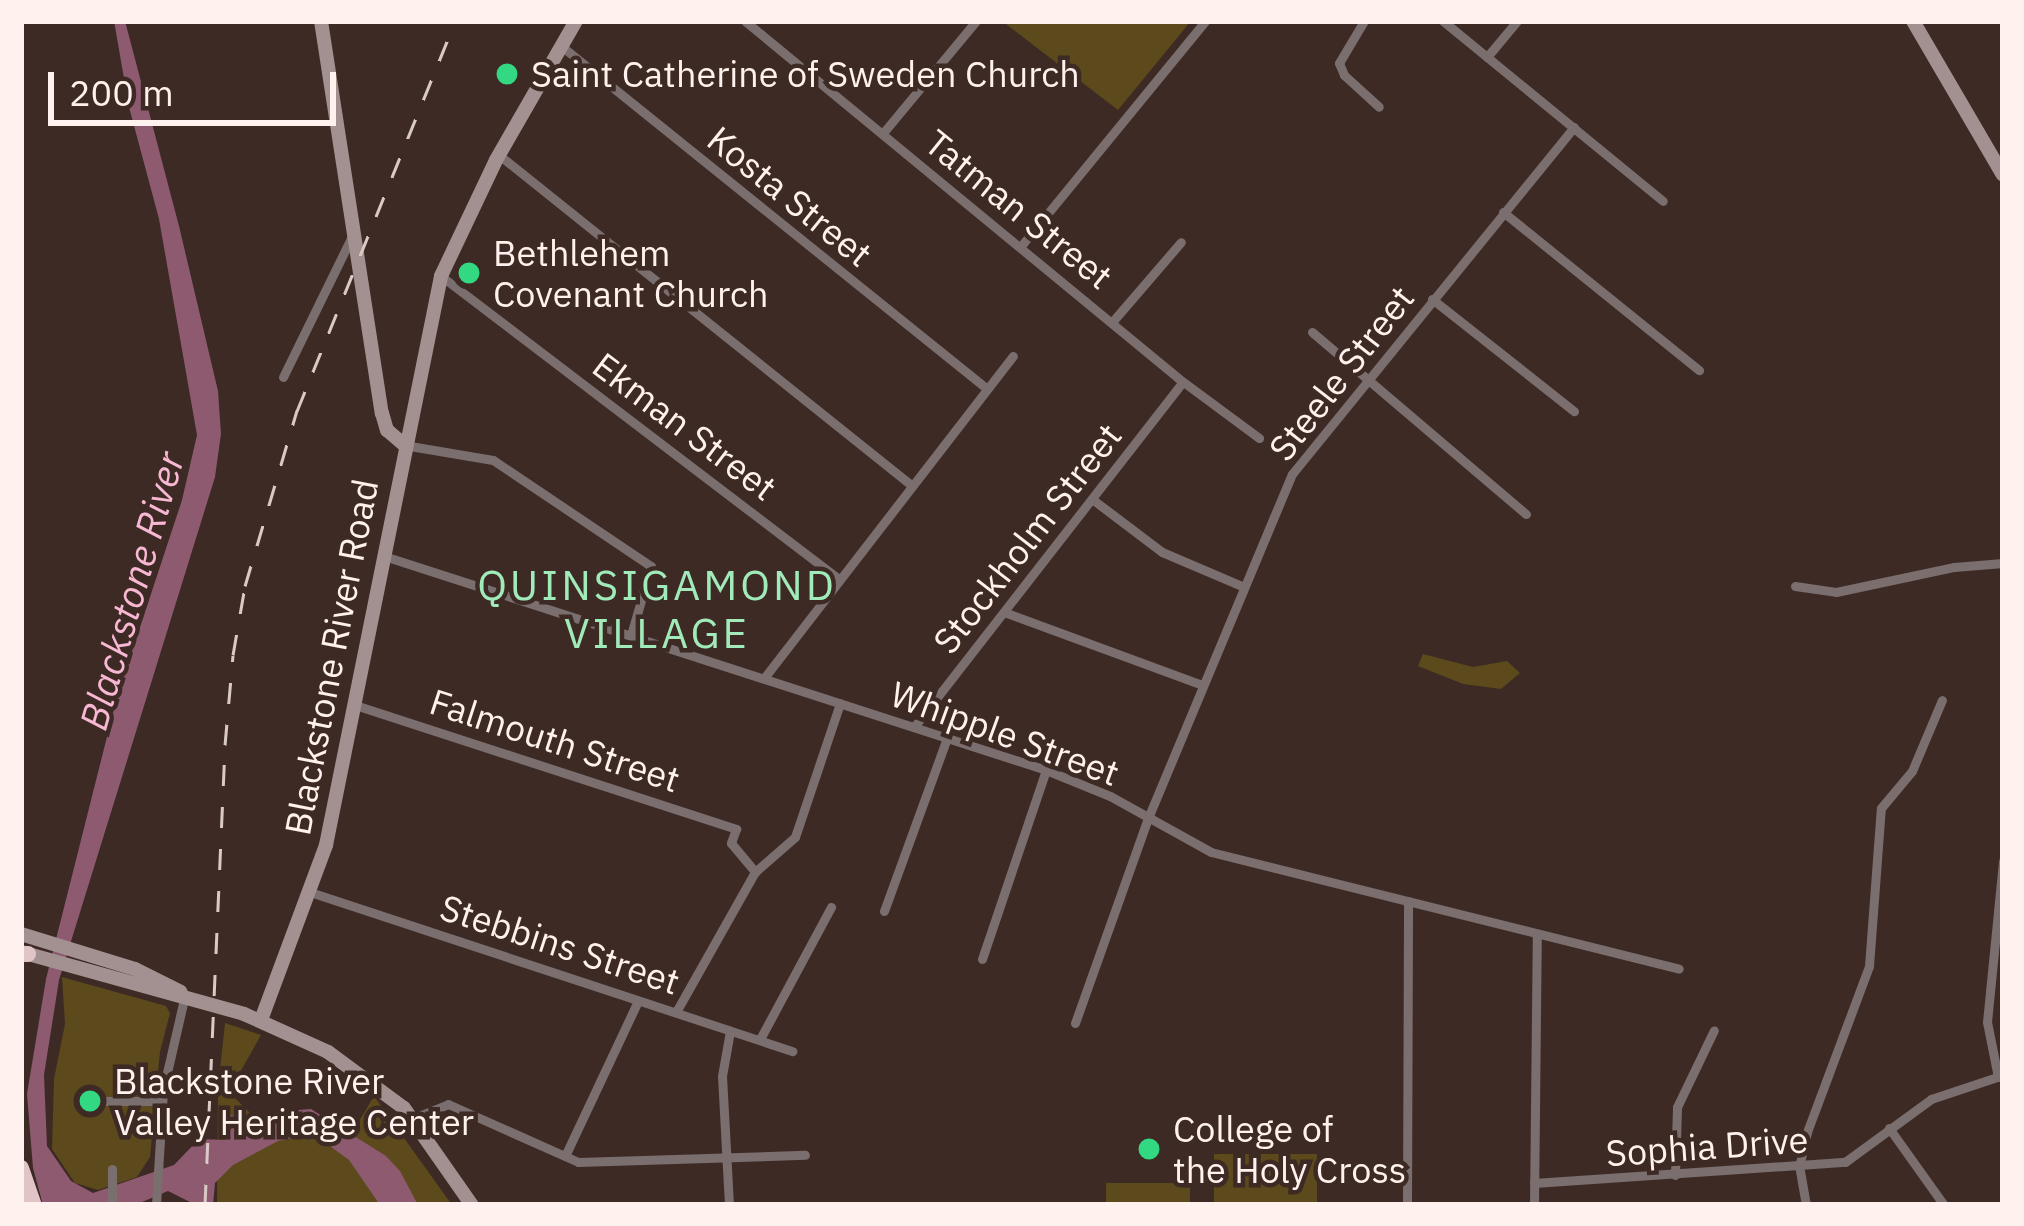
<!DOCTYPE html>
<style>
body{margin:0}
#map{position:relative;width:2024px;height:1226px;overflow:hidden;background:#3d2a24;font-family:"IBM Plex Sans",sans-serif}
div>[style]{position:absolute}
[style*='--x']{left:calc(var(--x)*1px);top:calc(var(--y)*1px);width:calc(var(--w)*1px);rotate:calc(var(--a)*1deg)}
.green>*{inset:0;background:#5c491c;transform-origin:0 0}
.water>*{inset:0;background:#8d5a70}
.street>*{height:9px;margin:-4.5px;padding:0 4.5px;transform-origin:4.5px;border-radius:4.5px;background:#7a6e6f}
.secondary>*{height:14px;margin:-7px;padding:0 7px;transform-origin:7px;border-radius:7px;background:#a39192}
.highway>*{height:16px;margin:-8px;padding:0 8px;transform-origin:8px;border-radius:8px;background:#e1c5c6}
.rail>*{height:3px;margin-top:-1.5px;transform-origin:0;background:repeating-linear-gradient(90deg,#d9cac6 0 21px,transparent 0 42px)}
.dots>*{width:33px;height:33px;translate:-50% -50%;box-sizing:border-box;border:6px solid #3d2a24;border-radius:50%}
span{translate:-50% -50%;white-space:nowrap;text-align:center;line-height:1.15;-webkit-text-stroke:9px #3d2a24;paint-order:stroke}
.poi-label{font-size:36px;color:#fff1ed}
.left{translate:0 -50%;text-align:left}
.street-label{font-size:36px;color:#fff1ed}
.water-label{font-size:39px;color:#f8b8d3;font-style:italic}
.quarter-label{font-size:42px;color:#a1ebba;letter-spacing:3px}
.frame{position:absolute;inset:0;border:24px solid #fff1ed;pointer-events:none}
.scale{position:absolute;left:48px;top:72px;width:288px;height:54px;box-sizing:border-box;border:6px solid #fff1ed;border-top:0;padding-left:15px;font-size:36px;line-height:42px;white-space:nowrap;color:#fff1ed;-webkit-text-stroke:9px #3d2a24;paint-order:stroke}
</style>
<div id="map">
<div class="green">
<i style="clip-path:polygon(1002px 21px,1191px 21px,1118px 110px)"></i>
<i style="clip-path:polygon(1423px 654px,1473px 667px,1507px 661px,1520px 673px,1501px 689px,1463px 684px,1418px 666px)"></i>
<i style="clip-path:polygon(62px 977px,166px 1006px,170px 1013px,160px 1052px,150px 1157px,137px 1177px,98px 1190px,75px 1183px,52px 1149px,54px 1079px,65px 1024px)"></i>
<i style="clip-path:polygon(225px 1023px,261px 1035px,229px 1092px,262px 1125px,330px 1119px,358px 1123px,374px 1096px,452px 1205px,217px 1205px,218px 1088px)"></i>
<i style="left:1214px;top:1154px;width:103px;height:51px"></i>
<i style="left:1106px;top:1183px;width:84px;height:22px"></i>
</div>
<div class="water">
<i style="clip-path:polygon(114px 21px,125px 21px,179px 226px,218px 391px,221px 434px,215px 477px,59px 980px,44px 1075px,47px 1146px,71px 1181px,93px 1193px,174px 1165px,199px 1139px,225px 1140px,232px 1128px,223px 1117px,226px 1112px,257px 1129px,274px 1112px,311px 1109px,386px 1156px,400px 1171px,418px 1205px,380px 1205px,349px 1160px,323px 1141px,303px 1136px,278px 1141px,233px 1165px,215px 1183px,213px 1205px,194px 1204px,168px 1191px,135px 1205px,43px 1205px,33px 1168px,27px 1094px,46px 979px,117px 697px,182px 500px,197px 435px,159px 219px,129px 107px)"></i>
</div>
<div class="street">
<i style="--x:745;--y:21;--w:561;--a:39.5"></i>
<i style="--x:1178;--y:378;--w:101;--a:36.5"></i>
<i style="--x:1364;--y:21;--w:49;--a:120.8"></i>
<i style="--x:1339;--y:63;--w:13;--a:67"></i>
<i style="--x:1344;--y:75;--w:47;--a:42.4"></i>
<i style="--x:1443;--y:21;--w:284;--a:39.3"></i>
<i style="--x:560;--y:45;--w:547;--a:38.84"></i>
<i style="--x:1487;--y:57;--w:47;--a:-50.2"></i>
<i style="--x:883;--y:133;--w:146;--a:-50.3"></i>
<i style="--x:499;--y:155;--w:528;--a:38.69"></i>
<i style="--x:1503;--y:212;--w:252;--a:38.9"></i>
<i style="--x:1021;--y:246;--w:291;--a:-50.7"></i>
<i style="--x:441;--y:276;--w:499;--a:37.3"></i>
<i style="--x:1432;--y:299;--w:181;--a:38.3"></i>
<i style="--x:1113;--y:321;--w:104;--a:-49.3"></i>
<i style="--x:1312;--y:332;--w:281;--a:40.4"></i>
<i style="--x:283;--y:377;--w:159;--a:-63.9"></i>
<i style="--x:404;--y:445;--w:90;--a:9.6"></i>
<i style="--x:493;--y:460;--w:190;--a:33.9"></i>
<i style="--x:651;--y:566;--w:72;--a:106.2"></i>
<i style="--x:1092;--y:499;--w:88;--a:37.1"></i>
<i style="--x:1162;--y:552;--w:89;--a:23.1"></i>
<i style="--x:384;--y:556;--w:696;--a:17.91"></i>
<i style="--x:1046;--y:770;--w:69;--a:22.1"></i>
<i style="--x:1110;--y:796;--w:115;--a:29"></i>
<i style="--x:1211;--y:852;--w:482;--a:14"></i>
<i style="--x:1795;--y:586;--w:41;--a:8.3"></i>
<i style="--x:1836;--y:592;--w:121;--a:-12"></i>
<i style="--x:1954;--y:567;--w:49;--a:-4.7"></i>
<i style="--x:1004;--y:612;--w:211;--a:20.2"></i>
<i style="--x:764;--y:678;--w:407;--a:-52.3"></i>
<i style="--x:355;--y:705;--w:401;--a:18"></i>
<i style="--x:736;--y:829;--w:15;--a:110"></i>
<i style="--x:731;--y:843;--w:38;--a:50"></i>
<i style="--x:914;--y:727;--w:437;--a:-52.1"></i>
<i style="--x:310;--y:892;--w:508;--a:18.26"></i>
<i style="--x:884;--y:911;--w:184;--a:-70"></i>
<i style="--x:982;--y:959;--w:200;--a:-71.3"></i>
<i style="--x:676;--y:1012;--w:161;--a:-60.6"></i>
<i style="--x:755;--y:872;--w:53;--a:-41.2"></i>
<i style="--x:795;--y:837;--w:141;--a:-71.4"></i>
<i style="--x:1075;--y:1023;--w:218;--a:-70.4"></i>
<i style="--x:1148;--y:818;--w:373;--a:-67.3"></i>
<i style="--x:1292;--y:474;--w:447;--a:-50.9"></i>
<i style="--x:760;--y:1039;--w:150;--a:-61.7"></i>
<i style="--x:1998;--y:1077;--w:56;--a:-101.3"></i>
<i style="--x:1987;--y:1022;--w:162;--a:-84.3"></i>
<i style="--x:105;--y:1101;--w:57;--a:0"></i>
<i style="--x:414;--y:1118;--w:37;--a:-22"></i>
<i style="--x:448;--y:1104;--w:142;--a:24"></i>
<i style="--x:578;--y:1162;--w:227;--a:-1.8"></i>
<i style="--x:1889;--y:1128;--w:95;--a:54.5"></i>
<i style="--x:565;--y:1156;--w:171;--a:-64.8"></i>
<i style="--x:112;--y:1169;--w:36;--a:90"></i>
<i style="--x:1675;--y:1175;--w:68;--a:-88.3"></i>
<i style="--x:1677;--y:1107;--w:85;--a:-64.3"></i>
<i style="--x:1534;--y:1183;--w:312;--a:-3.9"></i>
<i style="--x:1845;--y:1162;--w:107;--a:-36.2"></i>
<i style="--x:1931;--y:1099;--w:76;--a:-18.4"></i>
<i style="--x:156;--y:1205;--w:115;--a:-86.5"></i>
<i style="--x:163;--y:1090;--w:98;--a:-77"></i>
<i style="--x:729;--y:1205;--w:129;--a:-93.1"></i>
<i style="--x:722;--y:1076;--w:46;--a:-79.9"></i>
<i style="--x:1407;--y:1205;--w:304;--a:-89.8"></i>
<i style="--x:1534;--y:1205;--w:270;--a:-89.4"></i>
<i style="--x:1806;--y:1205;--w:39;--a:-100"></i>
<i style="--x:1799;--y:1167;--w:36;--a:-77"></i>
<i style="--x:1807;--y:1132;--w:177;--a:-69.5"></i>
<i style="--x:1869;--y:966;--w:158;--a:-85.7"></i>
<i style="--x:1881;--y:808;--w:48;--a:-50"></i>
<i style="--x:1912;--y:771;--w:77;--a:-67.1"></i>
</div>
<div class="secondary">
<i style="--x:321;--y:21;--w:397;--a:81.2"></i>
<i style="--x:382;--y:413;--w:18;--a:74"></i>
<i style="--x:387;--y:430;--w:23;--a:41"></i>
<i style="--x:1913;--y:21;--w:178;--a:59.7"></i>
<i style="--x:21;--y:934;--w:119;--a:17.1"></i>
<i style="--x:135;--y:969;--w:51;--a:26.6"></i>
<i style="--x:21;--y:952;--w:231;--a:15.5"></i>
<i style="--x:244;--y:1014;--w:92;--a:24.3"></i>
<i style="--x:328;--y:1052;--w:94;--a:36.4"></i>
<i style="--x:404;--y:1108;--w:118;--a:55"></i>
<i style="--x:261;--y:1020;--w:187;--a:-69.6"></i>
<i style="--x:326;--y:845;--w:581;--a:-78.57"></i>
<i style="--x:441;--y:276;--w:128;--a:-64.6"></i>
<i style="--x:496;--y:160;--w:160;--a:-60.1"></i>
</div>
<div class="highway">
<i style="--x:21;--y:954;--w:7;--a:0"></i>
<i style="--x:21;--y:1168;--w:39;--a:71"></i>
</div>
<div class="rail">
<i style="--x:205;--y:1205;--w:460;--a:-87.5"></i>
<i style="--x:225;--y:745;--w:90;--a:-84.9"></i>
<i style="--x:233;--y:655;--w:70;--a:-80.1"></i>
<i style="--x:245;--y:586;--w:183;--a:-73.5"></i>
<i style="--x:297;--y:411;--w:421;--a:-67.9"></i>
</div>
<div class="dots">
<i style="left:507px;top:74px;background:#32d882"></i>
<i style="left:469px;top:273px;background:#32d882"></i>
<i style="left:90px;top:1101px;background:#32d882"></i>
<i style="left:1149px;top:1149px;background:#32d882"></i>
</div>
<div class="poi-label">
<span class="left" style="left:531px;top:74px">Saint Catherine of Sweden Church</span>
<span class="left" style="left:493px;top:273px">Bethlehem<br>Covenant Church</span>
<span class="left" style="left:114px;top:1101px">Blackstone River<br>Valley Heritage Center</span>
<span class="left" style="left:1173px;top:1149px">College of<br>the Holy Cross</span>
</div>
<div class="street-label">
<span style="left:790px;top:196px;rotate:39deg">Kosta Street</span>
<span style="left:1019px;top:209px;rotate:39deg">Tatman Street</span>
<span style="left:1341px;top:373px;rotate:-52deg">Steele Street</span>
<span style="left:685px;top:426px;rotate:37deg">Ekman Street</span>
<span style="left:1027px;top:538px;rotate:-52deg">Stockholm Street</span>
<span style="left:331px;top:657px;rotate:-79deg">Blackstone River Road</span>
<span style="left:1005px;top:733px;rotate:20deg">Whipple Street</span>
<span style="left:555px;top:740px;rotate:18deg">Falmouth Street</span>
<span style="left:560px;top:944px;rotate:18deg">Stebbins Street</span>
<span style="left:1707px;top:1146px;rotate:-4deg">Sophia Drive</span>
</div>
<div class="water-label">
<span style="left:132px;top:591px;rotate:-74deg">Blackstone River</span>
</div>
<div class="quarter-label">
<span style="left:657px;top:609px">QUINSIGAMOND<br>VILLAGE</span>
</div>
<div class="frame"></div>
<div class="scale">200 m</div>
</div>
